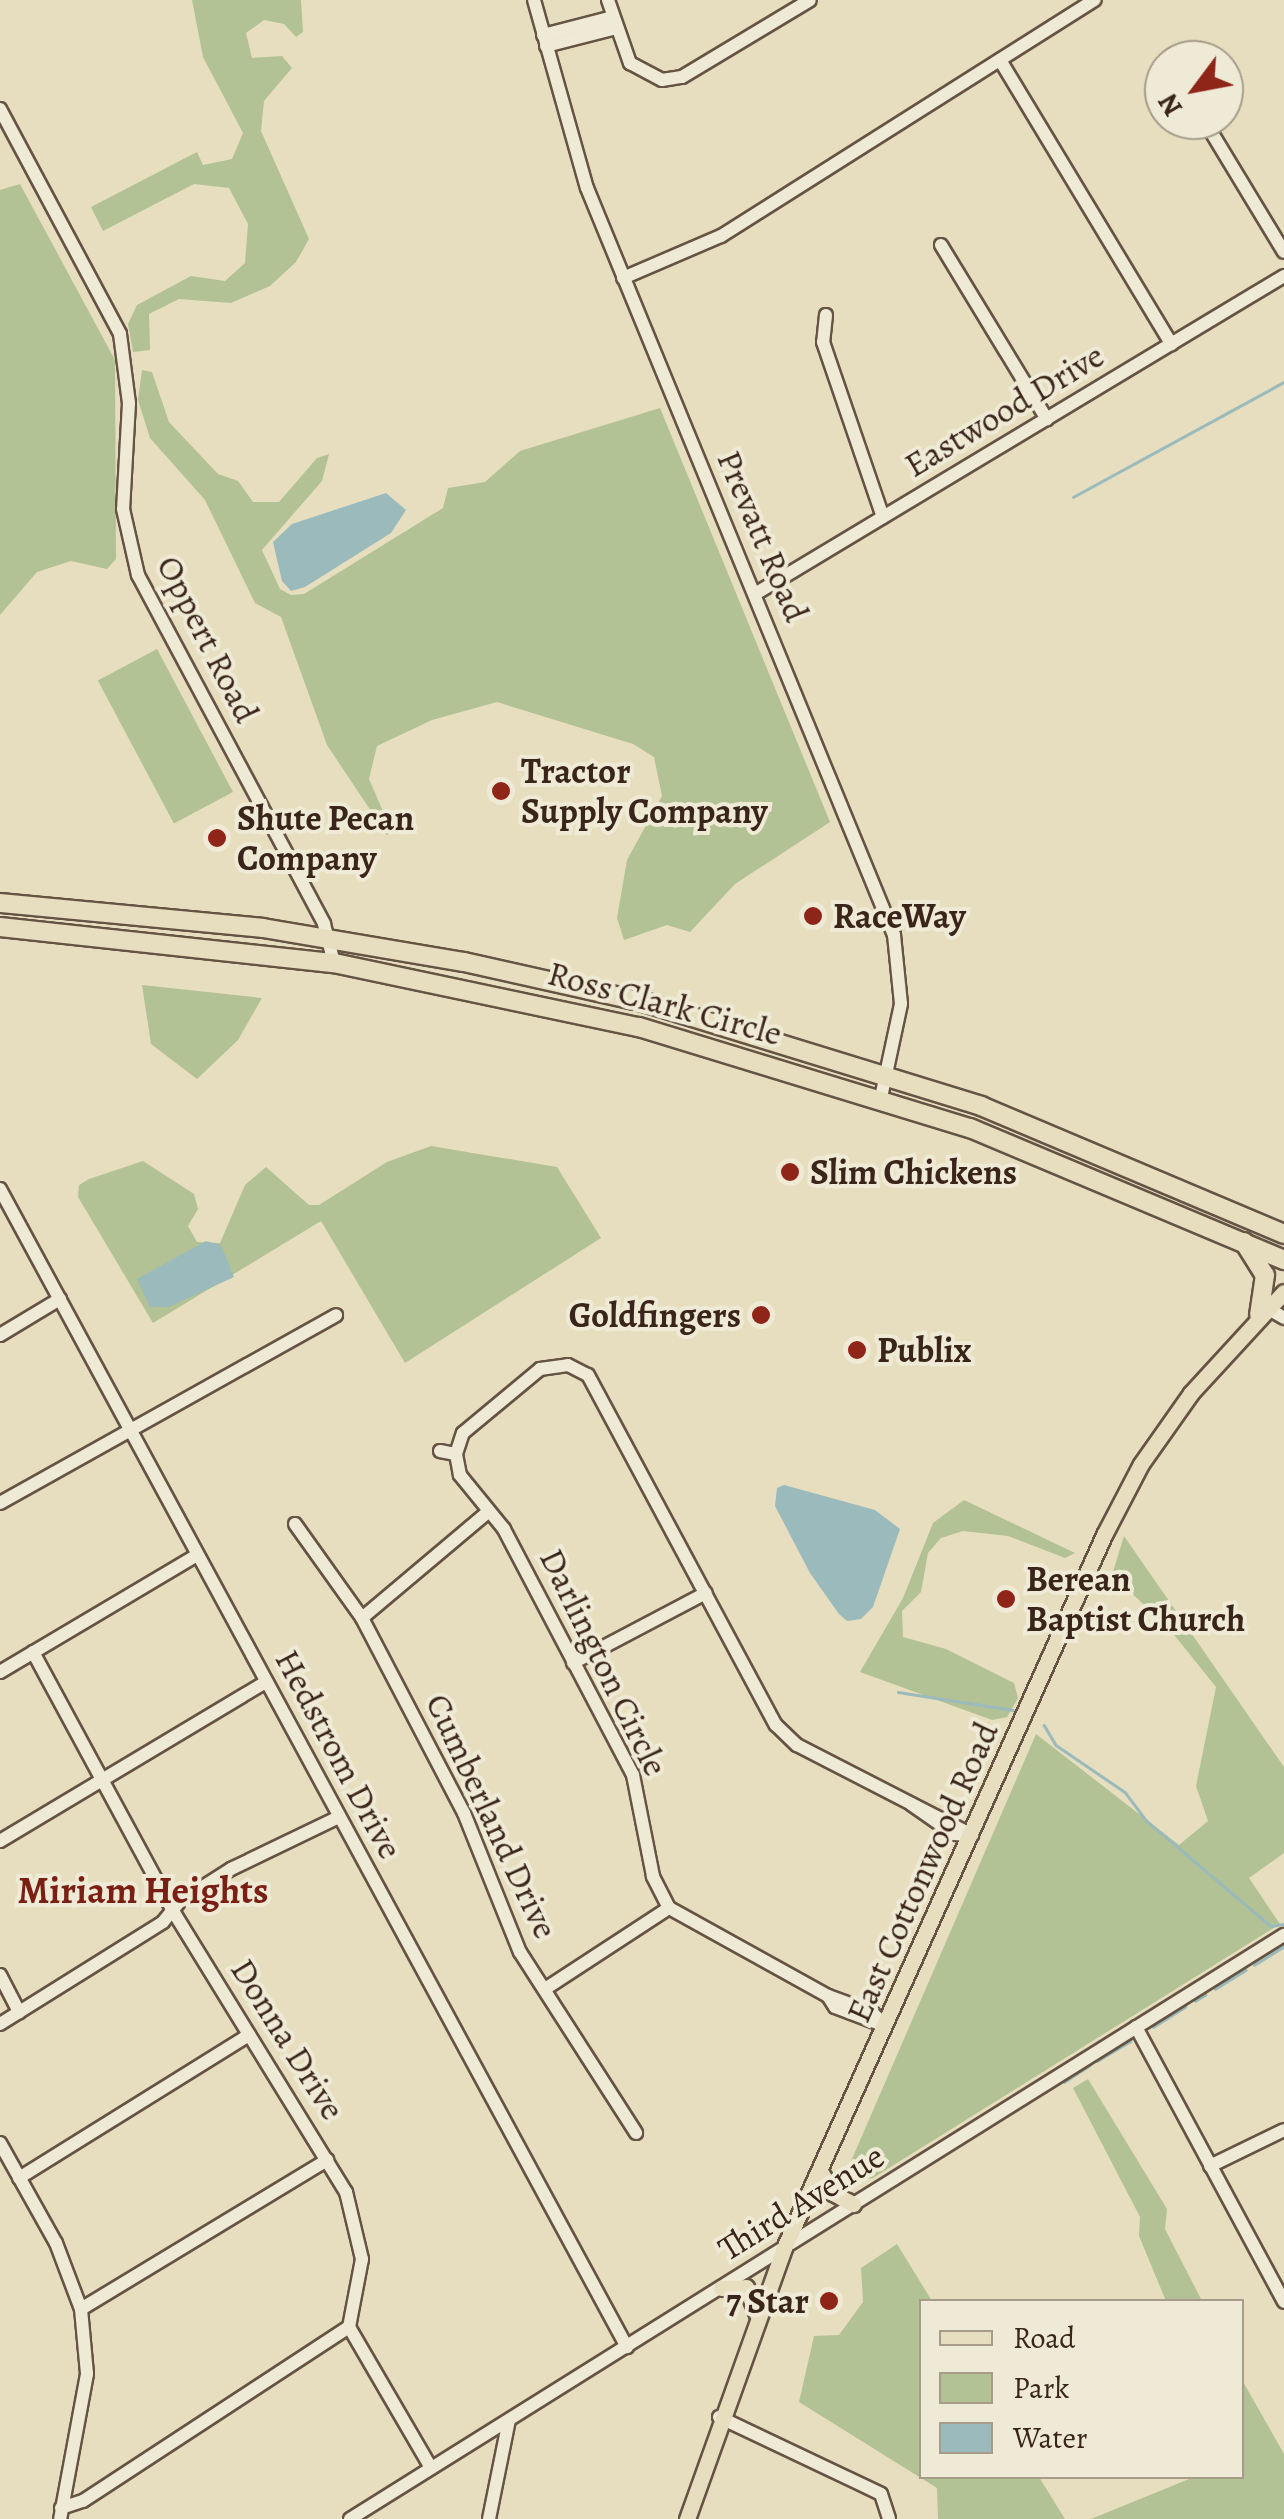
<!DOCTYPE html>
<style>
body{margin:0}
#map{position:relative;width:1284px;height:2519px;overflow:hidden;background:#e7debf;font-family:Alegreya,serif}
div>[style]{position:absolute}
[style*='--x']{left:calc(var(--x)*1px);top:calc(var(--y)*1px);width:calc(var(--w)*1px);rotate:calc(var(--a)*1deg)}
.green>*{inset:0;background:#b2c294;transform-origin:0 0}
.water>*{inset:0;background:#9ababb}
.stream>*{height:2.5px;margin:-1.25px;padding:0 1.25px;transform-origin:1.25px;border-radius:1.25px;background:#9ababb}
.roads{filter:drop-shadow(2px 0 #655343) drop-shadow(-2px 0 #655343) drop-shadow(0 2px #655343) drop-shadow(0 -2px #655343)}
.minor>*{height:12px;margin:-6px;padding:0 6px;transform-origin:6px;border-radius:6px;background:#efead5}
.major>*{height:15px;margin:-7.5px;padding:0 7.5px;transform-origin:7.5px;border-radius:7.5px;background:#e7debf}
.highway>*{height:18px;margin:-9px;padding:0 9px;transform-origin:9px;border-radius:9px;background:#e7debf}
.dots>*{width:28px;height:28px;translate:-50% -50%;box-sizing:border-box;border:5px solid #efead5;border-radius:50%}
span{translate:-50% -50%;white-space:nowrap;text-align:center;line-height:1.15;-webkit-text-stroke:8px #efead5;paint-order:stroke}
.street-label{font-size:35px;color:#3a251a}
.poi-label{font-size:35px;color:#3a251a;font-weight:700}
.left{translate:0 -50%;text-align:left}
.right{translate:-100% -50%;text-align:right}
.neighbourhood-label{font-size:38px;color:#7a1f14;font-weight:700}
.legend{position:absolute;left:919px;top:2299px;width:325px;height:180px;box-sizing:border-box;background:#efead5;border:2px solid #a79b8a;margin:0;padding:12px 18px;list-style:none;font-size:30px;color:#3a251a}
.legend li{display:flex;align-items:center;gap:20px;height:50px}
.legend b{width:50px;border:2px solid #a79b8a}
.north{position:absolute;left:1144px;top:40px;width:100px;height:100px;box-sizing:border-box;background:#efead5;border:2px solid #a79b8a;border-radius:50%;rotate:238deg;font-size:28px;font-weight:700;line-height:40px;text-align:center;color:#3a251a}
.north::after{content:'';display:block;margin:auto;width:35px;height:45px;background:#8f2418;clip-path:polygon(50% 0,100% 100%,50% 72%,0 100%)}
</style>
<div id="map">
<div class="green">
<i style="clip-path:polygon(192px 0,301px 0,303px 32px,296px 37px,284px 24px,264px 20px,246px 33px,252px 58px,282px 56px,292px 68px,264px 101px,261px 131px,309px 239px,296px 262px,270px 286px,231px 303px,179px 299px,149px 314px,150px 350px,133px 352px,128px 324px,137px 305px,191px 276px,225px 281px,245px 263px,248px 224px,229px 188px,194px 184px,103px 231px,91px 207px,197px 152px,203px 165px,232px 159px,243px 133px,203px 57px)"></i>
<i style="clip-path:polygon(20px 184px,115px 360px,116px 559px,107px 569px,71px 561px,37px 572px,0 615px,0 190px)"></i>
<i style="clip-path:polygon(142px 370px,152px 372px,169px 422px,218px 474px,238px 481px,253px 502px,279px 502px,317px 458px,329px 454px,322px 481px,262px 550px,280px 589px,291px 595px,304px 594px,443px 508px,448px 488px,485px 482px,520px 451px,660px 408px,830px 822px,735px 884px,690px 932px,667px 925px,624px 940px,617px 918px,627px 860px,662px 796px,654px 757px,633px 744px,497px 702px,432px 720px,377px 746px,369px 779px,392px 832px,387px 835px,327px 745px,281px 617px,255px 603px,205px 500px,150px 438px,138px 400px)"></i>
<i style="left:157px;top:649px;width:162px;height:67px;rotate:62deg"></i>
<i style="clip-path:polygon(142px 985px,262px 998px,238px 1040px,197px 1079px,151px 1044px)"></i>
<i style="clip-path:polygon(431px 1146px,557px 1167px,601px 1238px,405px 1363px,321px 1221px,153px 1323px,78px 1197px,79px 1185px,89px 1179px,143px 1161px,194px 1194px,198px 1209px,188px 1226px,197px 1242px,220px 1243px,245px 1185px,266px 1167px,309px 1205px,319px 1205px,387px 1162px)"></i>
<i style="clip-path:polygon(964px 1500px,1075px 1553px,1065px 1558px,1008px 1536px,963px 1531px,941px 1538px,928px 1553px,921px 1592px,902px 1611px,903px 1637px,946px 1649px,1014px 1683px,1018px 1698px,1007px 1717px,992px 1720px,860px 1672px,903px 1598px,933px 1523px)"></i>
<i style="clip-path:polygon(1124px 1536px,1284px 1767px,1284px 1853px,1249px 1878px,1280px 1924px,873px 2178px,842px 2182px,1036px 1734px,1179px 1845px,1208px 1821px,1196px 1786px,1216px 1687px,1167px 1626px,1112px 1575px)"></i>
<i style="clip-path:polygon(1088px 2079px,1167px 2209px,1165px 2229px,1202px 2301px,1166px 2301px,1139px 2236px,1140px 2217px,1073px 2088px)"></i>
<i style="clip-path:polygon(897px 2244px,932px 2301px,922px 2302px,922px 2476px,1039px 2477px,1065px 2519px,938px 2519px,937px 2488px,799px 2402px,814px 2336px,839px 2335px,863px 2302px,861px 2268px)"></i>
<i style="clip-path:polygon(1242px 2380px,1284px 2454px,1284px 2519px,1091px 2519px,1194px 2477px,1242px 2476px)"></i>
</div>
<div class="water">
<i style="clip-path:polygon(386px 493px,406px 510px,391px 533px,305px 587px,291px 591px,282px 581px,273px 542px,292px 524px)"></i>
<i style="clip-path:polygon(206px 1241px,221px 1245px,234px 1277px,169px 1307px,150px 1307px,137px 1279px)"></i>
<i style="clip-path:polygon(784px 1485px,875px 1510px,900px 1529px,873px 1607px,861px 1619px,847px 1621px,839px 1614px,810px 1573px,775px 1506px,777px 1488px)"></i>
</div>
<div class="stream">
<i style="--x:1073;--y:497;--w:240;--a:-28.6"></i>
<i style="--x:898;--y:1692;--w:116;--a:8.9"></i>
<i style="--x:1044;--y:1725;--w:23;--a:59"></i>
<i style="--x:1056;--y:1745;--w:83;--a:34.3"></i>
<i style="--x:1125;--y:1792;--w:36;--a:53"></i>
<i style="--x:1147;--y:1821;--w:162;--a:40.3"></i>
<i style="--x:1271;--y:1926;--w:13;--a:-9"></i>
<i style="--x:1254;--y:1965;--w:36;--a:-32"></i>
<i style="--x:1215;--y:1989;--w:36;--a:-32"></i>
<i style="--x:1195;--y:2001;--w:12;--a:-31"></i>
<i style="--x:1153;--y:2027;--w:38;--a:-32"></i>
<i style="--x:1097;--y:2061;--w:39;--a:-31"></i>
<i style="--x:1064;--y:2082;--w:30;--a:-33"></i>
</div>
<div class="roads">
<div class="minor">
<i style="--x:534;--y:0;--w:195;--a:74.3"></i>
<i style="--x:587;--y:188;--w:808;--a:67.66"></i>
<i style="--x:894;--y:935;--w:69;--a:84.2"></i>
<i style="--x:901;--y:1004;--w:95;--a:102.1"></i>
<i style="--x:608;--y:0;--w:67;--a:70.8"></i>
<i style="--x:630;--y:63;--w:36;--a:28"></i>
<i style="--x:662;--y:80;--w:20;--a:-9"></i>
<i style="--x:682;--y:77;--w:149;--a:-31"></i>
<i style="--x:543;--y:35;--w:72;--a:-14.4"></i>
<i style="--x:546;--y:46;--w:72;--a:-14.4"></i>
<i style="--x:1000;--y:60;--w:332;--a:58.9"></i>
<i style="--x:0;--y:109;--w:255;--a:61.9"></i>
<i style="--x:120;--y:334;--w:70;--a:82.6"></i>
<i style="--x:129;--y:403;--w:106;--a:93.2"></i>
<i style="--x:123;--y:509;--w:68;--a:77.2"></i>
<i style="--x:138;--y:575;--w:395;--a:61.9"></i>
<i style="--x:324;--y:924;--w:40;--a:75.6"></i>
<i style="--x:1204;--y:120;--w:154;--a:58.8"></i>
<i style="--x:941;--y:245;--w:204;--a:58.7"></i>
<i style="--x:623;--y:278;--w:107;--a:-23.2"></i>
<i style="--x:721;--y:236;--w:442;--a:-32.3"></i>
<i style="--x:826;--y:315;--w:27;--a:96"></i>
<i style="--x:823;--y:342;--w:185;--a:71.1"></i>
<i style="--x:755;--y:594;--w:617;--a:-31.01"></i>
<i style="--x:0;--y:1189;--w:1317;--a:61.57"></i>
<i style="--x:1267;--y:1308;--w:20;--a:30"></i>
<i style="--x:0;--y:1335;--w:70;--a:-31"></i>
<i style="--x:440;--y:1451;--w:16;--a:11"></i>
<i style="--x:0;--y:1503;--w:385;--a:-29.2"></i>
<i style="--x:295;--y:1524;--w:115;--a:54.5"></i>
<i style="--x:362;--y:1618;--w:220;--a:62.4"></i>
<i style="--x:464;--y:1813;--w:150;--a:68.1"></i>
<i style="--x:520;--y:1952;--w:215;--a:57.3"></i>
<i style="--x:362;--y:1618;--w:166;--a:-40.1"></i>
<i style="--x:33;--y:1652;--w:294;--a:61.6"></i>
<i style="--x:173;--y:1911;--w:330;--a:58.4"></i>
<i style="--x:346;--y:2192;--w:69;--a:76.6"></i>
<i style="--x:362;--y:2259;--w:69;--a:100.8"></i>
<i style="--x:349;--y:2327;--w:163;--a:59.8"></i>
<i style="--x:573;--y:1663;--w:150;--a:-27.8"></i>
<i style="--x:0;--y:1672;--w:229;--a:-30.7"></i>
<i style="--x:911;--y:1804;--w:52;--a:34.9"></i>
<i style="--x:954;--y:1834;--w:18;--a:3"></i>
<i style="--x:0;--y:1841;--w:310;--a:-30.9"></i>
<i style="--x:0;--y:1975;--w:42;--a:62.8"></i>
<i style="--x:545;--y:1989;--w:148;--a:-33.2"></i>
<i style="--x:828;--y:1996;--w:47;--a:20"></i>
<i style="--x:872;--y:2012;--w:19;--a:47"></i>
<i style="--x:0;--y:2024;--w:192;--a:-32"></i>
<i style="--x:163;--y:1922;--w:26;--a:-51"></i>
<i style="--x:179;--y:1902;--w:62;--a:-32.4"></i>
<i style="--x:231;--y:1869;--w:120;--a:-25.7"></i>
<i style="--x:885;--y:2026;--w:53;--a:-159.2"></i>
<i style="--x:835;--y:2007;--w:13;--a:-122"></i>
<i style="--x:828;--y:1996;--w:182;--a:-151"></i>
<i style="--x:669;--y:1908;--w:36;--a:-117"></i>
<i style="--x:653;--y:1876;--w:103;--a:-101.2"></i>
<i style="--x:633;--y:1775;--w:278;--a:-117.7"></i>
<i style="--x:504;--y:1529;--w:70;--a:-129.2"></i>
<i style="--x:460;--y:1475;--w:21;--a:-101"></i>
<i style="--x:456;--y:1454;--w:22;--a:-72"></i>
<i style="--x:463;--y:1433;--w:100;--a:-39.7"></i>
<i style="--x:540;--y:1369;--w:28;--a:-8"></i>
<i style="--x:568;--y:1365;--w:22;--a:27"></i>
<i style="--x:588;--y:1375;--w:397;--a:61.8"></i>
<i style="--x:776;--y:1725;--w:29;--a:44"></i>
<i style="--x:797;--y:1745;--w:197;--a:27.2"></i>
<i style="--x:1136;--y:2027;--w:312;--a:61.7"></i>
<i style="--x:0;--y:2143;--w:115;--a:60.8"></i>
<i style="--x:56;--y:2243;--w:71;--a:69.3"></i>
<i style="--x:81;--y:2309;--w:65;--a:84.7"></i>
<i style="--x:87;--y:2374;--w:147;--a:100.5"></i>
<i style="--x:1210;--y:2166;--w:82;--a:-25.9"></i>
<i style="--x:19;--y:2178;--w:271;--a:-31.9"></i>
<i style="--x:81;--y:2309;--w:288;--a:-31.2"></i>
<i style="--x:719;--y:2417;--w:179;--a:25.4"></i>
<i style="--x:881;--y:2494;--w:26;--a:72"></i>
<i style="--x:61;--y:2508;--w:23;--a:-18"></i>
<i style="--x:83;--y:2501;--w:318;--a:-33.2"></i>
<i style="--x:350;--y:2519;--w:1102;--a:-32.02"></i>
<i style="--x:489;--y:2519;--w:101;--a:-78.6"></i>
</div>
<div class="major">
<i style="--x:820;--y:2171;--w:26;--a:59"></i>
<i style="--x:833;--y:2193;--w:23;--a:29"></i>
<i style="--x:721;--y:2288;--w:25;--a:-2"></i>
<i style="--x:746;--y:2287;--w:29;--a:68"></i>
<i style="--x:687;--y:2519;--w:288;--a:-70.3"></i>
<i style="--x:784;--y:2248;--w:782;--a:-65.83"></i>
<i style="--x:1104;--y:1535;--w:80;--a:-62.5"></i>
<i style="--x:1141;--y:1464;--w:87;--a:-54.8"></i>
<i style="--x:1191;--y:1393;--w:137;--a:-47.4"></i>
</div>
<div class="highway">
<i style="--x:0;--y:903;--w:264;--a:5.4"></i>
<i style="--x:263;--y:928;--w:204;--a:9.6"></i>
<i style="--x:464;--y:962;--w:188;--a:12.6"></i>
<i style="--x:647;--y:1003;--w:350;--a:17.1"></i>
<i style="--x:981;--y:1106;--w:329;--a:22.9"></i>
<i style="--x:0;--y:927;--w:336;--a:6.2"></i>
<i style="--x:334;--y:963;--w:312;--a:11.9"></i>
<i style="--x:639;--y:1027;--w:346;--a:17"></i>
<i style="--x:970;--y:1128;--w:341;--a:22.8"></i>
<i style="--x:1244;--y:1242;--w:39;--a:58"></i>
<i style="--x:1265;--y:1275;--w:40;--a:98.5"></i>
</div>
</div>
<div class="dots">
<i style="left:501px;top:791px;background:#8f2418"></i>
<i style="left:217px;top:838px;background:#8f2418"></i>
<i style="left:813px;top:916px;background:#8f2418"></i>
<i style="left:790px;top:1172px;background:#8f2418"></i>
<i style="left:761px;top:1315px;background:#8f2418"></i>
<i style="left:857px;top:1350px;background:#8f2418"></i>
<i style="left:1006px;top:1599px;background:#8f2418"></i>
<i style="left:829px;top:2301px;background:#8f2418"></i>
</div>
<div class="street-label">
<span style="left:1004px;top:410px;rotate:-31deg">Eastwood Drive</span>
<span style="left:763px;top:536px;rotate:67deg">Prevatt Road</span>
<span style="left:208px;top:639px;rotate:63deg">Oppert Road</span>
<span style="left:665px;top:1003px;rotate:15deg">Ross Clark Circle</span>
<span style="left:604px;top:1662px;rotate:64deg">Darlington Circle</span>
<span style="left:339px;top:1754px;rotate:62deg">Hedstrom Drive</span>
<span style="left:492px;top:1816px;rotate:65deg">Cumberland Drive</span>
<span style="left:922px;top:1872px;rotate:-66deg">East Cottonwood Road</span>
<span style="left:288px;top:2039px;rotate:58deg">Donna Drive</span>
<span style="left:801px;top:2202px;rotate:-32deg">Third Avenue</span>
</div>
<div class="poi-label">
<span class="left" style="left:521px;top:791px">Tractor<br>Supply Company</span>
<span class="left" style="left:237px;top:838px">Shute Pecan<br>Company</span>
<span class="left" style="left:833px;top:916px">RaceWay</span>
<span class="left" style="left:810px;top:1172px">Slim Chickens</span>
<span class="right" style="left:741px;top:1315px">Goldfingers</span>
<span class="left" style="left:877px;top:1350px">Publix</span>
<span class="left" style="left:1026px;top:1599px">Berean<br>Baptist Church</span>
<span class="right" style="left:809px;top:2301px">7 Star</span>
</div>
<div class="neighbourhood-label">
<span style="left:143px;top:1891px">Miriam Heights</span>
</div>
<ul class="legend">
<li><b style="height:12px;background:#e7debf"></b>Road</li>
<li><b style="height:28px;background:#b2c294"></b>Park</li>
<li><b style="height:28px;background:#9ababb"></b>Water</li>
</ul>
<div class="north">N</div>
</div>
